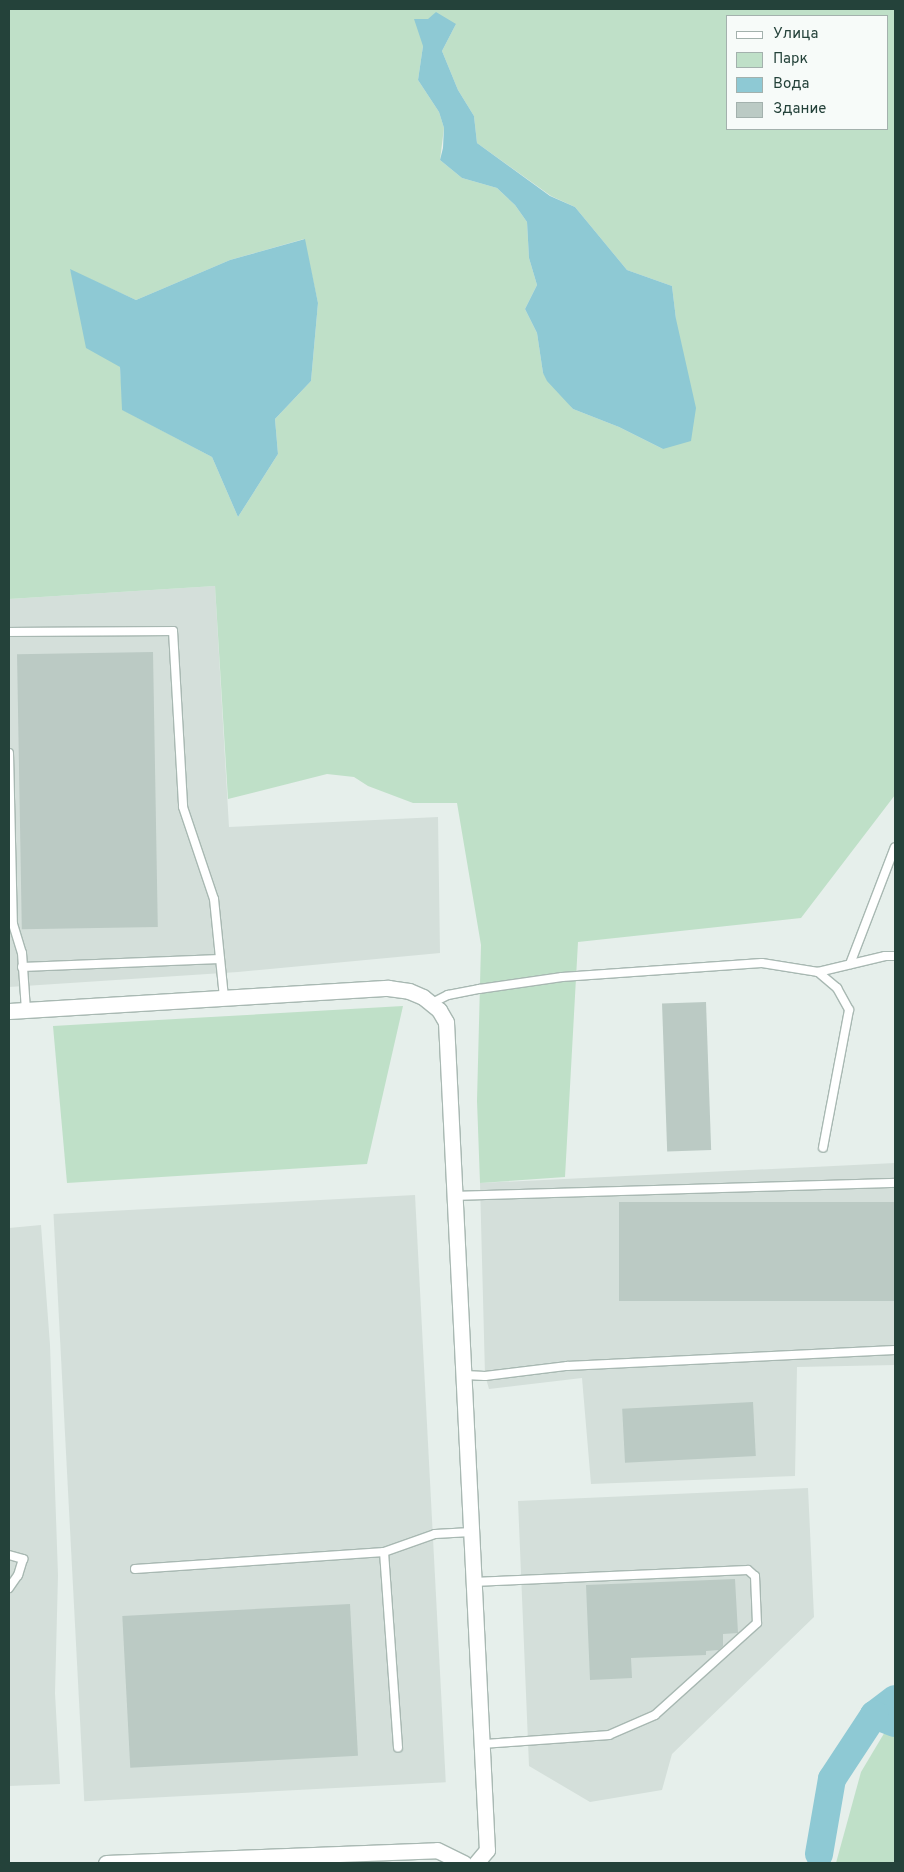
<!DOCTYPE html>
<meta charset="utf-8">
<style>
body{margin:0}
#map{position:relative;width:904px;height:1872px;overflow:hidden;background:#e6efeb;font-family:Overpass,sans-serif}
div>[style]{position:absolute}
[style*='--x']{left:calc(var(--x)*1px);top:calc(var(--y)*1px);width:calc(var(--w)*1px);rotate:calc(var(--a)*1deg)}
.built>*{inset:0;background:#d4dfda;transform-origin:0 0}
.green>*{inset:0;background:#bfe0c8}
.water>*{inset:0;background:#8ec9d4}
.river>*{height:28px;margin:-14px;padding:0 14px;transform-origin:14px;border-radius:14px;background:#8ec9d4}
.building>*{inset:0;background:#bbcac4;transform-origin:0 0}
.roads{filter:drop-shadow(1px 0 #a8b8b2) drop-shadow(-1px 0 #a8b8b2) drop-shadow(0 1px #a8b8b2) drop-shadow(0 -1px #a8b8b2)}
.lane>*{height:8px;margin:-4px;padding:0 4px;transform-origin:4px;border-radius:4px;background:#fff}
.street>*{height:15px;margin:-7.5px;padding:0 7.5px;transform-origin:7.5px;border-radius:7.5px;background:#fff}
span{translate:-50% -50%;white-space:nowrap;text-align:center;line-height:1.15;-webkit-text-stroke:4px #f7fbf9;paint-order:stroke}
.frame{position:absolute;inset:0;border:10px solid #24423a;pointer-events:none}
.legend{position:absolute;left:726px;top:15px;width:162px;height:115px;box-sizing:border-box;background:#f7fbf9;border:1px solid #a3b1ad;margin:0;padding:6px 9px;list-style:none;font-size:15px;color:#24423a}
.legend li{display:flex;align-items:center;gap:10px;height:25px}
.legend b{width:25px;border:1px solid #a3b1ad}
</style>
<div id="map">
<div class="built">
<i style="clip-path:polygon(215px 586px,229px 827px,438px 817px,440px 953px,238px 972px,9px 987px,9px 599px)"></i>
<i style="clip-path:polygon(895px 1163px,895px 1365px,797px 1367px,795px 1476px,591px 1484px,582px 1378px,489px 1389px,485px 1375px,480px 1183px)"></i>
<i style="left:415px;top:1195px;width:588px;height:362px;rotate:87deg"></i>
<i style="clip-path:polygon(41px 1225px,50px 1345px,58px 1575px,55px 1693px,60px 1784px,9px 1786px,9px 1228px)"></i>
<i style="clip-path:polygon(808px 1488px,814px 1617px,672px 1754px,662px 1790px,590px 1802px,529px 1766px,518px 1501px)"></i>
</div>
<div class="green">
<i style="clip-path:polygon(evenodd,9px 9px,895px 9px,895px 795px,801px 918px,578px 942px,565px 1177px,480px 1183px,477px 1101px,481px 945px,457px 803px,413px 803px,368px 786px,354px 777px,327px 774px,228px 799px,215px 586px,9px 599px,9px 9px,728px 16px,888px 16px,888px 129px,728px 129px,728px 16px,9px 9px,456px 24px,442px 51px,458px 90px,474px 116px,477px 143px,551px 196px,575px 207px,627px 270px,672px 286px,676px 319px,663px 449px,619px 427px,573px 409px,543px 373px,537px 333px,525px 309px,537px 285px,529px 258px,527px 222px,515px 205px,497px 188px,462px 178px,440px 160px,444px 128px,439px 112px,418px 80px,423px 46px,456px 24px,9px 9px,304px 239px,318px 303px,311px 381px,275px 419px,278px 454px,238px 517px,212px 457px,123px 410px,120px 367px,70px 270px,136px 300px,230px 260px,304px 239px)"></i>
<i style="clip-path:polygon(403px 1006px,367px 1164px,67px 1183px,53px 1026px)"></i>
<i style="clip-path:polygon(895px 1715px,895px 1863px,836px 1863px,861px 1772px)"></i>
</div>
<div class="water">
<i style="clip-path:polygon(436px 12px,456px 24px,442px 51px,458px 90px,474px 116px,477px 143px,550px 196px,575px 207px,627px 270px,672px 286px,676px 319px,696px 408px,691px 441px,663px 449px,619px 427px,573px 409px,547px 381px,543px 373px,537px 333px,525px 309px,537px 285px,529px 258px,527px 222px,515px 205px,497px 188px,462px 178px,440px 160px,443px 148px,444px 128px,439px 112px,418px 80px,423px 46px,414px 19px,428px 19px)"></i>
<i style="clip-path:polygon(305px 239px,318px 303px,311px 381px,275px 419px,278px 454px,238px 517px,212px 457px,122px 410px,120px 367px,86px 348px,70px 269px,136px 300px,230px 260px)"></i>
</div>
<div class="river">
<i style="--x:895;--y:1699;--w:26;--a:143"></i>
<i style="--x:874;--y:1715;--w:22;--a:21"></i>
<i style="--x:819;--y:1854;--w:76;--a:-80.2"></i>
<i style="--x:832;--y:1779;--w:77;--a:-56.7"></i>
</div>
<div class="building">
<i style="left:153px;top:652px;width:275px;height:136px;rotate:89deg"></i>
<i style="left:706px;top:1002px;width:148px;height:44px;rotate:88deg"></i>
<i style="left:895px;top:1202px;width:99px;height:276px;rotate:90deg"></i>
<i style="left:753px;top:1402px;width:54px;height:131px;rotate:87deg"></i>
<i style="clip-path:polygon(735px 1579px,738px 1633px,723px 1634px,723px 1646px,719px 1650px,706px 1651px,706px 1655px,631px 1658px,632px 1678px,590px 1680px,586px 1585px)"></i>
<i style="left:350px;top:1604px;width:152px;height:228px;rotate:87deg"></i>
</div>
<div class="roads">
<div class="lane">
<i style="--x:9;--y:632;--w:164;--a:-0.3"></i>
<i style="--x:173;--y:631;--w:176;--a:86.7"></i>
<i style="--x:183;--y:807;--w:97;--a:71.4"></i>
<i style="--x:214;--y:899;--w:100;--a:84.2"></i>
<i style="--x:9;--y:753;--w:171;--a:88.7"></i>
<i style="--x:13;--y:924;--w:30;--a:73"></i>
<i style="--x:22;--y:953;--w:57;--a:86"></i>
<i style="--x:850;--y:964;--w:125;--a:-69"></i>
<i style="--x:22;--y:967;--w:198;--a:-2.3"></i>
<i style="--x:818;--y:972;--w:69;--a:-13.4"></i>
<i style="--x:885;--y:956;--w:10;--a:0"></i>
<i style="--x:432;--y:1003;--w:18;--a:-27"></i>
<i style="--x:448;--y:995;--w:32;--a:-11"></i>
<i style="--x:479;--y:989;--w:84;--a:-8.2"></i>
<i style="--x:562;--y:977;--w:200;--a:-4"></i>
<i style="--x:762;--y:963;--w:57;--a:9.1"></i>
<i style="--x:818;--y:972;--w:25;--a:40"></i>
<i style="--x:837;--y:988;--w:25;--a:61"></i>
<i style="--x:849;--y:1010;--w:140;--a:100.7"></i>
<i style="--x:456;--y:1196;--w:439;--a:-1.7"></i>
<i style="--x:465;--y:1375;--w:20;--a:3"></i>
<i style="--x:485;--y:1376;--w:83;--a:-7"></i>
<i style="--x:567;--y:1366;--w:328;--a:-2.8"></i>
<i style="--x:384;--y:1552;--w:196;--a:85.9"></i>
<i style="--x:9;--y:1555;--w:15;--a:16"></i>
<i style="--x:23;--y:1559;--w:17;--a:107"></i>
<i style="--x:18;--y:1575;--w:16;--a:125"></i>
<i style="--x:135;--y:1569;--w:250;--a:-3.9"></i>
<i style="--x:384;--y:1552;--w:54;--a:-19.4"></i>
<i style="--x:435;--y:1534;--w:36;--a:-3"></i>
<i style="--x:473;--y:1582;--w:275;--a:-2.5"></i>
<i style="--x:748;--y:1570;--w:9;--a:41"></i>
<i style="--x:755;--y:1576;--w:47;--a:87.6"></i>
<i style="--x:757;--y:1623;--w:137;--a:138"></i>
<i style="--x:655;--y:1715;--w:50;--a:156.5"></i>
<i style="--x:609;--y:1735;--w:127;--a:175.9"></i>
</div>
<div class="street">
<i style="--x:9;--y:1011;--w:380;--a:-3.5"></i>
<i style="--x:388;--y:988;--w:21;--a:8"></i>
<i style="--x:409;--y:991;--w:15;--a:23"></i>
<i style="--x:423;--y:997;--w:21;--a:39"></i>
<i style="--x:439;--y:1010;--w:14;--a:60"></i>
<i style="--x:446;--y:1022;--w:829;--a:87.17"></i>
<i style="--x:487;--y:1850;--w:17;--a:130"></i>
<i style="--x:106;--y:1863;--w:331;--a:-2.2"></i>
<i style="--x:437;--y:1850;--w:30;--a:26"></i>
</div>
</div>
<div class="frame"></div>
<ul class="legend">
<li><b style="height:6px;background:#fff"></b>Улица</li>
<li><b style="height:14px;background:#bfe0c8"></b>Парк</li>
<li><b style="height:14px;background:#8ec9d4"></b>Вода</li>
<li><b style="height:14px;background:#bbcac4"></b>Здание</li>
</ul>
</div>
